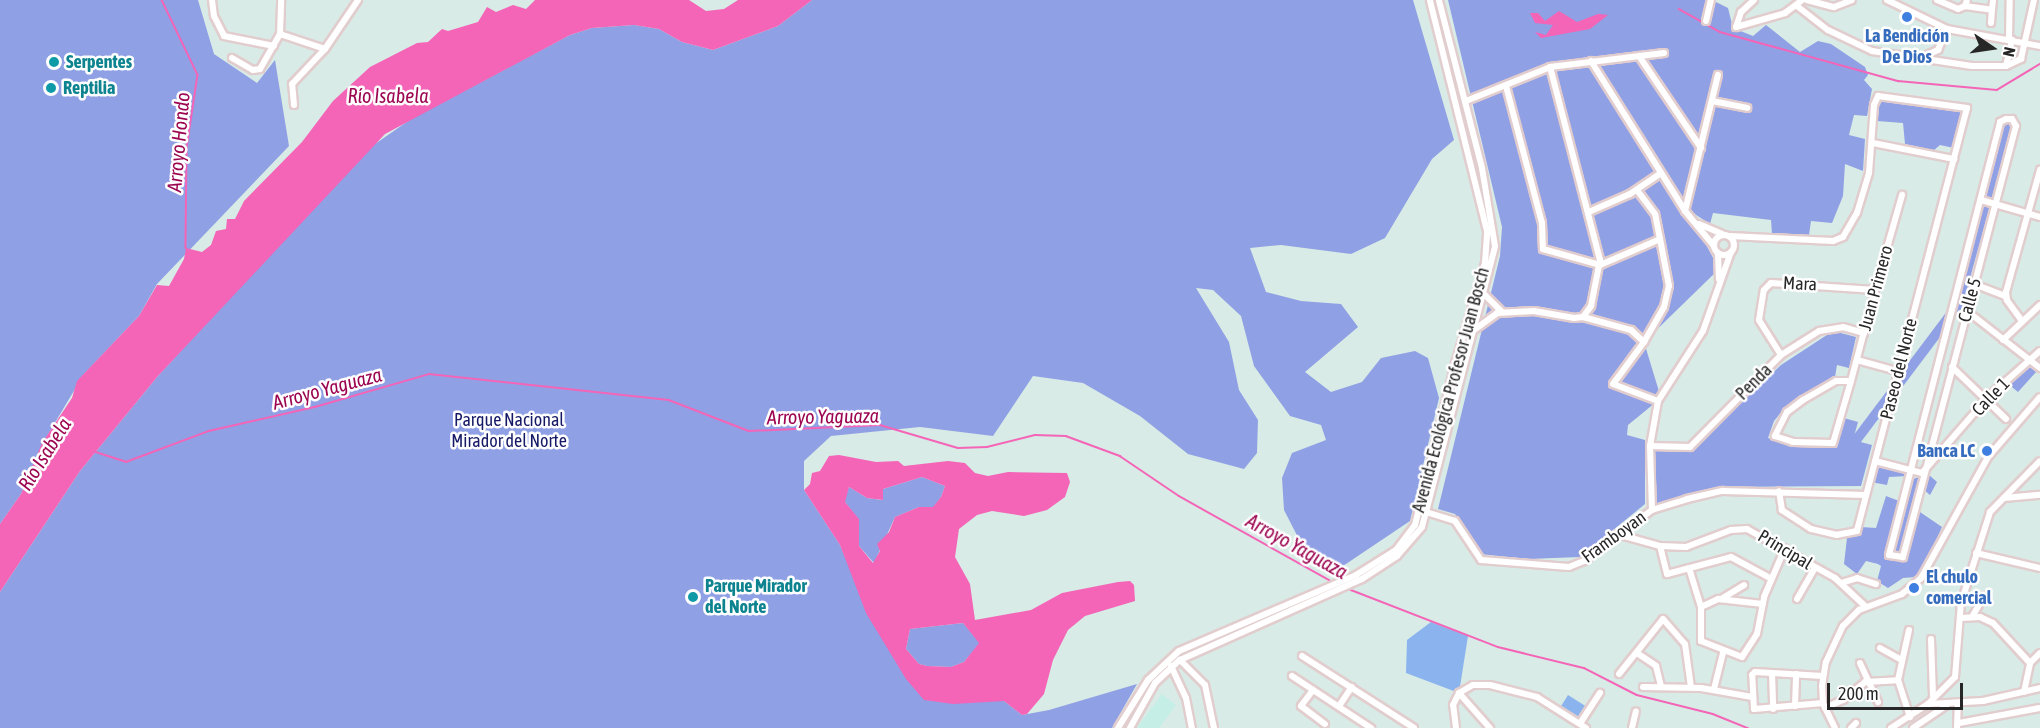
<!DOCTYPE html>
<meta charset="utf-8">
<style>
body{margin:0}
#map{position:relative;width:2040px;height:728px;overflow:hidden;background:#d8ebe6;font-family:"Asap Condensed",sans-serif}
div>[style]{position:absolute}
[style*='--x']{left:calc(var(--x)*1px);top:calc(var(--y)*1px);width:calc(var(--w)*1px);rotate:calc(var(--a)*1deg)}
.education>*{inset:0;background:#c5eee7}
.green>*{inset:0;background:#90a0e5;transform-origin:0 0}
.pitch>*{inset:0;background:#8bb4ee;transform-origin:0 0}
.water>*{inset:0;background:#f464b7}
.stream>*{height:1.5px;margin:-0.75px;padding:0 0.75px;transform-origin:0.75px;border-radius:0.75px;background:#f464b7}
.roads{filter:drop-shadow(2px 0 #e2cdce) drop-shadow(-2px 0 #e2cdce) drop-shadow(0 2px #e2cdce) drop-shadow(0 -2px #e2cdce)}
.minor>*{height:6px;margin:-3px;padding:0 3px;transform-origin:3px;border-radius:3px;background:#fff}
.minor>.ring{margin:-3px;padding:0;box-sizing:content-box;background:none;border:6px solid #fff;border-radius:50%}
.dots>*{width:16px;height:16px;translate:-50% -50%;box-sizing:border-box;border:3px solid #fff;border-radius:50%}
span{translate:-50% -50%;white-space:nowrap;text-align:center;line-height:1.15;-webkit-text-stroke:5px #fff;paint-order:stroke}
.shop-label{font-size:18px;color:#366cbe;font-weight:700}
.right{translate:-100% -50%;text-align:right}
.left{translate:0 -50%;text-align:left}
.culture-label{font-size:18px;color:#0d838f;font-weight:700}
.street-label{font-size:18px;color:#272727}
.park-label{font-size:18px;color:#151966}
.water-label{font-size:20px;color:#9c0651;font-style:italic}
.north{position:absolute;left:1962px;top:18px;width:60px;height:60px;-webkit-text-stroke:4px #fff;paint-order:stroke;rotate:103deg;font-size:16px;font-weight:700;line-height:24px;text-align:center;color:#272727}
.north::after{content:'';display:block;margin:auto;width:21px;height:27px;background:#272727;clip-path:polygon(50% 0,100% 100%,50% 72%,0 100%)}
.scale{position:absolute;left:1827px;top:683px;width:136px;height:27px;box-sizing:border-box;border:3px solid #272727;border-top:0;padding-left:8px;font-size:18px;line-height:21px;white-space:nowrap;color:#272727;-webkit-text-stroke:4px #fff;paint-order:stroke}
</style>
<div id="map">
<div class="education">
<i style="clip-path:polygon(1162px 694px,1176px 705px,1159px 728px,1137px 728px)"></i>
</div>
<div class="green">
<i style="clip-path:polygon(0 0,198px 0,214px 54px,257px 83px,275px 60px,289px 146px,157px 284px,139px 316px,84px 374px,44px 441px,21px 494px,0 524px)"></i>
<i style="clip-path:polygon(812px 0,1413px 0,1454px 140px,1432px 159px,1385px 238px,1351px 254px,1281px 245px,1250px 248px,1266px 292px,1301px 301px,1341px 304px,1358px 327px,1305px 372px,1331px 392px,1362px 382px,1381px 358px,1415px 351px,1428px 358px,1439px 398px,1410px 521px,1337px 570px,1304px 549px,1284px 510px,1282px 478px,1292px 453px,1326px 440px,1321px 425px,1290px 416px,1254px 366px,1241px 316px,1213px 290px,1196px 288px,1229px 342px,1239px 390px,1258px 420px,1257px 453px,1244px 469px,1188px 454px,1140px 416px,1083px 383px,1033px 376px,993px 436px,920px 427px,831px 436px,804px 461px,804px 490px,840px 545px,878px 632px,896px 659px,1004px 701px,1022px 715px,1049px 710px,1137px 684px,1112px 728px,0 728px,0 592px,80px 471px,158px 376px,365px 151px,411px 119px,570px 35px,592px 28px,634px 25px,659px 29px,682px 42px,713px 50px,778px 26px)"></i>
<i style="clip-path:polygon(1448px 0,1712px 0,1728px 8px,1733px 28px,1753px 36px,1766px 25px,1800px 52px,1818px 41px,1831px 44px,1865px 67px,1868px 75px,1864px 80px,1872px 89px,1867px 116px,1854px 115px,1849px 135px,1865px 139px,1863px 171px,1845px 164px,1843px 196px,1832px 223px,1811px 221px,1809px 235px,1772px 234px,1771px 220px,1713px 213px,1710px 224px,1687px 209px,1719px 269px,1644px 342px,1661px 398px,1628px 425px,1627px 435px,1645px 440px,1645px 504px,1580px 557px,1528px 559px,1480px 554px,1455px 514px,1438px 509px,1500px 256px,1502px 227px)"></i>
<i style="clip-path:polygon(1880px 99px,1960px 108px,1963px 113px,1954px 148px,1940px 145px,1933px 151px,1905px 144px,1903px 123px,1877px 121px,1875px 106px)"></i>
<i style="clip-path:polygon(2004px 122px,2014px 122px,1991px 201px,1984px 198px)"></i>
<i style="clip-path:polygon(1980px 202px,1990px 206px,1965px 296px,1959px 291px)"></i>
<i style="left:1957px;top:298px;width:10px;height:176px;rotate:37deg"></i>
<i style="clip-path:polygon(1833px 331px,1856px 337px,1849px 368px,1837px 365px,1835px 377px,1783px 410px,1774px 421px,1768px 438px,1786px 444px,1835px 447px,1844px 418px,1858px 422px,1853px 440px,1872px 445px,1861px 486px,1720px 487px,1652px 505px,1650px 449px,1690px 450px,1781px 365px)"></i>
<i style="clip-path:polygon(2026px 365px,2037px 371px,2018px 392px,2007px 383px)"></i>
<i style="clip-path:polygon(1876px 463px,1907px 472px,1908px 476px,1889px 477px,1887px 485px,1871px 482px)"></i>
<i style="clip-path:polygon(1928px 474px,1937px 482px,1930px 495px,1923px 489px,1917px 510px,1942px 527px,1923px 570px,1916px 577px,1903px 578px,1888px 588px,1877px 581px,1881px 566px,1878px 564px,1866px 561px,1857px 574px,1844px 564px,1847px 538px,1858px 533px,1861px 527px,1876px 528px,1886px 496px,1899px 501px,1910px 480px)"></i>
<i style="clip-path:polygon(922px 477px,945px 486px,941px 497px,933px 508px,919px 507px,895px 517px,874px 563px,859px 546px,858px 519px,845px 502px,845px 495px,849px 487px,867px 498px,882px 500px,883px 489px)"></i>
<i style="clip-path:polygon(963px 623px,980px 643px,964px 662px,951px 667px,927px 666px,919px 664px,906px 649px,910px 629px)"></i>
</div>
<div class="pitch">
<i style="clip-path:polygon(1431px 622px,1468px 636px,1459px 693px,1406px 673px,1407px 640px)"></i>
<i style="left:1568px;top:695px;width:22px;height:13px;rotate:32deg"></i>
</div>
<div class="water">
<i style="clip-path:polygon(535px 0,689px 0,706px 11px,724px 9px,738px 0,812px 0,778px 26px,713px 50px,682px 42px,659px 29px,634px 25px,592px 28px,570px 35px,385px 134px,158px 376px,80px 471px,0 592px,0 524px,21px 494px,42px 443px,72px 398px,77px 381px,139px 316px,157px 285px,169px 286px,184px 259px,186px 248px,202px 252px,211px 245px,216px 231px,226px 229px,227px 219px,235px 219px,244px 201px,302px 142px,333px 101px,370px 67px,417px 43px,428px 42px,442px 29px,448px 31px,478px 22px,487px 7px,496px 12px,513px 5px,526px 9px)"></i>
<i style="clip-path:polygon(1559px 11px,1577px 22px,1598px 14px,1608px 15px,1590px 29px,1541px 38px,1535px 32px,1546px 35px,1553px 25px,1535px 23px,1530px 13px,1538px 13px,1545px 21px)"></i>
<i style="clip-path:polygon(evenodd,839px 455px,876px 462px,898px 461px,904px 466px,948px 461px,965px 463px,975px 473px,988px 476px,1008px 472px,1067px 473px,1070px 482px,1065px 497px,1047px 510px,1024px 516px,992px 511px,977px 515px,959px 529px,955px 557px,970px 584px,975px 620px,1031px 610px,1062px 593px,1118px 582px,1130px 581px,1134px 585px,1135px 601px,1085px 616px,1068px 630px,1053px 660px,1044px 694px,1027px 714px,1022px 715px,1004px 701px,953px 704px,924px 700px,906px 679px,866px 613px,840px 545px,804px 490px,810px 484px,812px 473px,820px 471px,829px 456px,839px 455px,922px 477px,945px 486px,941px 497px,933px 507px,919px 507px,895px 517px,889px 532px,877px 544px,880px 551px,873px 563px,859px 546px,859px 519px,845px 502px,849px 487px,867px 498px,883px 500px,883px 489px,922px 477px,839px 455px,963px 623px,979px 643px,964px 662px,951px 667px,927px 666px,919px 664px,906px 649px,910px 629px,963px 623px)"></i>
</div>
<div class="stream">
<i style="--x:162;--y:0;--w:83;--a:64.4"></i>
<i style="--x:198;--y:75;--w:74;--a:98.6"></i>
<i style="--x:187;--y:148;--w:100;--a:90.6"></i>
<i style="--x:1679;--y:9;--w:47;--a:29.3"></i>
<i style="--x:1720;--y:32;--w:185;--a:15.4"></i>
<i style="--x:1898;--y:81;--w:99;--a:5.2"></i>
<i style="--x:1997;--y:90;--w:50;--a:-31.2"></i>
<i style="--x:96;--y:452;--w:32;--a:18"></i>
<i style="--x:126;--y:462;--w:89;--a:-20.5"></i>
<i style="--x:209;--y:431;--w:109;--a:-12.8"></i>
<i style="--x:315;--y:407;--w:119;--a:-16.1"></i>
<i style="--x:429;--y:374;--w:241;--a:6.2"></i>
<i style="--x:669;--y:400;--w:86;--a:21.2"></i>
<i style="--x:749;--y:431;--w:131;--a:-2.6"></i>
<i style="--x:880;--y:425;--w:81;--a:16.4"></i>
<i style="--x:958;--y:448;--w:29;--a:-2"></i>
<i style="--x:987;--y:447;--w:49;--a:-14"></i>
<i style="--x:1035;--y:435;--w:31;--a:2"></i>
<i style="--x:1066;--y:436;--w:58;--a:20.3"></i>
<i style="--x:1120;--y:456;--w:71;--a:34.1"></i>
<i style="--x:1179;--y:496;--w:176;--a:29.2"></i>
<i style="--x:1346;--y:588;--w:163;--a:21.2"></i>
<i style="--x:1498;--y:647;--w:89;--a:13.7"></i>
<i style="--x:1584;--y:668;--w:59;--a:27"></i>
<i style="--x:1637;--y:695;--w:78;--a:14"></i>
<i style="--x:1713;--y:714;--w:38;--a:22"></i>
</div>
<div class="roads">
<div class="minor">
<i style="--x:212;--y:0;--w:16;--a:83"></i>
<i style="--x:214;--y:16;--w:22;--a:63"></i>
<i style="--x:224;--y:36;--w:51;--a:11.3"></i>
<i style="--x:1754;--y:0;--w:18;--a:137"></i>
<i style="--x:1741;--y:12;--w:16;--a:108"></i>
<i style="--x:1736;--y:27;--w:51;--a:-15.9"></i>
<i style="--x:1785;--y:13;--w:21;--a:-37"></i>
<i style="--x:1807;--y:0;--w:28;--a:15"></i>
<i style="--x:1834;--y:7;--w:19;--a:-21"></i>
<i style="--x:1887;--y:0;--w:67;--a:25.8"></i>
<i style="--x:1947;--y:29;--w:95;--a:10.4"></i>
<i style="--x:1937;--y:0;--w:23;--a:23"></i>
<i style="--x:1958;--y:9;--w:8;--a:-23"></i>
<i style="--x:1965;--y:6;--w:6;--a:-72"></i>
<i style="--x:1797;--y:6;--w:39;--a:38"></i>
<i style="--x:1828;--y:30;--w:49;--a:25.5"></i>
<i style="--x:1872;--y:51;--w:101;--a:8.5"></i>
<i style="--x:1972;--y:66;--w:34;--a:0"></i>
<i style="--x:2006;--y:66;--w:17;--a:-25"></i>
<i style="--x:2021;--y:59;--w:60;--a:-77.6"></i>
<i style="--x:1965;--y:6;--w:27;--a:8"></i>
<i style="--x:1992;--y:10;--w:10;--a:-84"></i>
<i style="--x:1706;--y:21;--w:22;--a:-77"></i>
<i style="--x:1991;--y:23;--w:13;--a:-86"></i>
<i style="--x:280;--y:34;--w:47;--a:18.4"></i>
<i style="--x:2009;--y:39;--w:39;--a:-89"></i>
<i style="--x:1639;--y:56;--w:111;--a:56"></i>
<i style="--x:1923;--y:57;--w:17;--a:-25"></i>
<i style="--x:1938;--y:50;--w:23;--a:-67"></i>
<i style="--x:232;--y:58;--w:24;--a:30"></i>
<i style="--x:253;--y:70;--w:7;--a:-8"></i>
<i style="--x:260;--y:69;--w:40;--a:-60.3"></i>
<i style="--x:280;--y:34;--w:34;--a:-88"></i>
<i style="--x:1591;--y:61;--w:177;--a:57.9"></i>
<i style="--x:1685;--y:211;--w:45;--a:50.4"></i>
<i style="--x:2006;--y:66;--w:27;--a:-77"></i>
<i style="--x:1506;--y:86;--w:142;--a:75.3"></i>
<i style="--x:1542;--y:223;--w:26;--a:88"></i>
<i style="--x:1543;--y:249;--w:59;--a:15.7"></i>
<i style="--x:1600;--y:265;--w:65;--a:-23.4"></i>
<i style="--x:1660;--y:239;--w:25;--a:-101"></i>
<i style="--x:1655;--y:214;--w:30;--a:-127"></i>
<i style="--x:1466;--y:101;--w:91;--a:-22"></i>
<i style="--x:1550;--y:67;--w:115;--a:-7"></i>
<i style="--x:1712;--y:101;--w:36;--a:11"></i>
<i style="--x:294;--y:105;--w:21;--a:-95"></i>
<i style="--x:292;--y:84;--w:48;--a:-46.7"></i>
<i style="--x:325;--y:49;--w:59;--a:-56"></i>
<i style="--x:2006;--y:119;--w:6;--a:0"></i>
<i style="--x:2012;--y:119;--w:8;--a:60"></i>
<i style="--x:2016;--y:126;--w:446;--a:104.7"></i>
<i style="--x:1903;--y:557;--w:14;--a:-172"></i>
<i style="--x:1889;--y:555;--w:447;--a:-75.6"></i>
<i style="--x:2000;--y:122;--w:7;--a:-27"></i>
<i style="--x:1873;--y:143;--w:83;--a:11.2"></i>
<i style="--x:1981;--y:200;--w:61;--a:16.1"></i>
<i style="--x:1591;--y:211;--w:43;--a:-23.6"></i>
<i style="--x:1630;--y:194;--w:37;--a:-34"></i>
<i style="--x:1685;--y:211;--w:140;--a:-76.4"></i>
<i style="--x:1699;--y:224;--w:26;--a:23"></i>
<i class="ring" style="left:1714px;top:235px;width:14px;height:14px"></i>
<i style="--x:1730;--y:236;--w:103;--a:2.8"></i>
<i style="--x:1833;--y:241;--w:11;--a:-22"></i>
<i style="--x:1843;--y:237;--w:28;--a:-60"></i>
<i style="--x:1857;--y:213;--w:42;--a:-73.3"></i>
<i style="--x:1869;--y:173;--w:68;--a:-85.8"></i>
<i style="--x:1874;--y:105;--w:10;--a:-66"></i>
<i style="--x:1878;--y:96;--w:90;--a:7.7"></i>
<i style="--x:1967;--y:108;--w:437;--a:104.6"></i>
<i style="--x:1857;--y:531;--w:20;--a:169"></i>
<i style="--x:1837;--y:535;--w:27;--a:-167"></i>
<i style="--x:1811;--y:529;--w:35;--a:-147"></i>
<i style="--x:1782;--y:510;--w:19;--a:-99"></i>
<i style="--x:1718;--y:253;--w:26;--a:88"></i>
<i style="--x:1974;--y:284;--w:33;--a:21"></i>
<i style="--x:1485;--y:295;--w:24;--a:45"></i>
<i style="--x:1967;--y:311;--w:93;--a:38"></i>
<i style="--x:1583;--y:317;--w:50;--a:15.2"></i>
<i style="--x:1631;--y:330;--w:18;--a:43"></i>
<i style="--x:1644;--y:342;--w:40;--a:-60.3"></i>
<i style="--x:1664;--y:307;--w:22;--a:-77"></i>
<i style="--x:1669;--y:286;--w:48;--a:-100.8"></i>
<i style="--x:2022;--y:321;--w:26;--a:-126"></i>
<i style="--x:2007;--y:300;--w:8;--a:-97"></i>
<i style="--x:2006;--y:292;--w:127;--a:-74.4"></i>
<i style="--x:1474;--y:330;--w:29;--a:-36"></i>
<i style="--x:1497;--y:313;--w:37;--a:-3"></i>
<i style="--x:1534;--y:311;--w:41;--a:9.9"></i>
<i style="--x:1574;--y:318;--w:9;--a:-6"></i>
<i style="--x:1583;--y:317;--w:14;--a:-54"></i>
<i style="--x:1591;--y:306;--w:47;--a:-78.9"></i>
<i style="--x:1600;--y:260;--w:199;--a:-104.5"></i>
<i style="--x:2003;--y:340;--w:51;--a:-43.4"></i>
<i style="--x:1644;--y:342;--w:52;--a:126.4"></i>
<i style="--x:1613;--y:384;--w:48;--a:20.7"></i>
<i style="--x:1781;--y:355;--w:41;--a:-122.2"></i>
<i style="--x:1759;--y:320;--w:30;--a:-81"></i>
<i style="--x:1764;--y:290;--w:10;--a:-45"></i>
<i style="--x:1771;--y:283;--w:104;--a:3.9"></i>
<i style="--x:1857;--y:360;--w:41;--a:15.4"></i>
<i style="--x:1952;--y:367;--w:75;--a:43.9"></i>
<i style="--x:1851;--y:381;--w:15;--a:180"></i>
<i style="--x:1836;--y:381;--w:38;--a:150"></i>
<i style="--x:1803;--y:400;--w:20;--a:143"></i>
<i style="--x:1787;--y:412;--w:27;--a:117"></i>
<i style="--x:1775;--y:436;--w:19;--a:18"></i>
<i style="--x:1793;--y:442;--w:40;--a:1.4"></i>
<i style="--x:1833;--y:443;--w:65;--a:-73.8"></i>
<i style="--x:1851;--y:381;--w:94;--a:-75.2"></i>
<i style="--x:1875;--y:290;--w:99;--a:-74.1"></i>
<i style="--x:1650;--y:446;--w:40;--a:1.4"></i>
<i style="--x:1690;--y:447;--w:129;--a:-45.3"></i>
<i style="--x:1781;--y:355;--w:45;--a:-32.3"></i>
<i style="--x:1819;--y:331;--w:24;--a:-9"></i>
<i style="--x:1843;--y:327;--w:22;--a:16"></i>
<i style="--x:1875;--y:461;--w:49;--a:14.3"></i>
<i style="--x:1922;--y:473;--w:101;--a:-49"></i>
<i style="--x:1988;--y:397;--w:69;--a:-41.5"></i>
<i style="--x:2004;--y:498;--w:36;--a:-5"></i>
<i style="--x:1652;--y:510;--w:64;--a:-91.8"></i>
<i style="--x:1650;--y:446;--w:46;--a:-79.9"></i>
<i style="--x:1658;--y:401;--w:83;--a:-57.3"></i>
<i style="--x:1703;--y:331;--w:84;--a:-70.5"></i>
<i style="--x:1426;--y:512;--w:30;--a:17"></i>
<i style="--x:1455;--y:521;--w:47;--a:56.3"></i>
<i style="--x:1481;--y:560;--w:88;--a:4.5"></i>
<i style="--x:1569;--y:567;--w:16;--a:-22"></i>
<i style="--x:1584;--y:561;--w:85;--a:-36.9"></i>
<i style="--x:1652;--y:510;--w:37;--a:-17"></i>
<i style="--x:1687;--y:499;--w:37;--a:-13"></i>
<i style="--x:1723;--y:491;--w:143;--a:1.6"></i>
<i style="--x:1617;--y:534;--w:45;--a:15.6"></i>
<i style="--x:1660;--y:546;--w:29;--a:76"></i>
<i style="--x:1667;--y:574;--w:66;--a:-14.9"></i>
<i style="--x:1731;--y:557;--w:44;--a:28.3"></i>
<i style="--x:1660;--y:546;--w:26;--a:2"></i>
<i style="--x:1686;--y:547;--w:48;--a:-20.7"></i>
<i style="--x:1731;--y:530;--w:16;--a:-4"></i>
<i style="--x:1747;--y:529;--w:101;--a:29.1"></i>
<i style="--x:1835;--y:578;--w:41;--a:43"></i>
<i style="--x:1976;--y:553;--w:66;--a:13.2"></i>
<i style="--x:1689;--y:568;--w:41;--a:72.9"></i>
<i style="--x:1701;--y:607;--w:34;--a:90"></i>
<i style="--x:1701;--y:641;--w:44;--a:21.3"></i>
<i style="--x:1742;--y:657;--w:27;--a:-57"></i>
<i style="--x:1757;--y:634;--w:38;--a:-79"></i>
<i style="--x:1764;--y:597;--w:53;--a:-66.8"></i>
<i style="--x:1841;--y:583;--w:17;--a:-17"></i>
<i style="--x:1857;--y:578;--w:20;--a:18"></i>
<i style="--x:1721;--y:599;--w:27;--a:-31"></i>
<i style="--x:1797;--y:599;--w:36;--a:-60"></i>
<i style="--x:1701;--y:607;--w:19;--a:-25"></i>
<i style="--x:1718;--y:599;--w:45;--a:6.3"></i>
<i style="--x:1972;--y:617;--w:24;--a:-60"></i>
<i style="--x:1960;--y:618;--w:20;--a:-3"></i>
<i style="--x:1980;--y:617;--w:14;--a:25"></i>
<i style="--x:1993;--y:623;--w:54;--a:47.2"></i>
<i style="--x:1909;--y:630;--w:51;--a:102.4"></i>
<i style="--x:1898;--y:680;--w:39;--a:72"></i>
<i style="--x:1931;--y:639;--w:57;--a:88"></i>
<i style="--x:1880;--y:648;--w:25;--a:29"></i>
<i style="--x:1637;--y:653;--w:23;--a:34"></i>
<i style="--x:1656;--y:666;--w:21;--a:76"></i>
<i style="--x:1302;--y:656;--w:133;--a:32.7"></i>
<i style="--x:1180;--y:660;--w:35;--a:45"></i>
<i style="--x:1205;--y:685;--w:44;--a:78.2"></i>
<i style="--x:1860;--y:663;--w:43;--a:65.2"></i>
<i style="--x:1171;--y:666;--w:35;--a:65"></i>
<i style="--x:1186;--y:698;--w:31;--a:79"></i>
<i style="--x:1772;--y:673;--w:36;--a:88"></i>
<i style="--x:1619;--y:674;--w:70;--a:-51.3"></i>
<i style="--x:1663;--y:619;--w:33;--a:49"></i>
<i style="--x:1685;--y:644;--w:43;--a:82.1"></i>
<i style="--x:1292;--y:676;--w:95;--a:33.4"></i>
<i style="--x:1643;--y:687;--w:58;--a:1"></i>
<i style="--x:1701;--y:688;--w:52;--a:10"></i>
<i style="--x:1714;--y:689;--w:38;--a:-76"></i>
<i style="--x:1313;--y:690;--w:20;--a:127"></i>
<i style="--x:1301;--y:706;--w:30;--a:37"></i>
<i style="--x:2024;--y:692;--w:30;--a:-78"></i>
<i style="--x:2030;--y:663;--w:14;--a:-45"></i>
<i style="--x:1459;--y:693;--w:47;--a:48.5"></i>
<i style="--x:1823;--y:703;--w:69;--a:175"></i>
<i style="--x:1754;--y:709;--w:34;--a:-93"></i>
<i style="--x:1752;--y:675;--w:4;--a:-45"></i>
<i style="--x:1755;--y:672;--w:68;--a:3.4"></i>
<i style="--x:1928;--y:704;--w:38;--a:-45"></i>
<i style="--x:1955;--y:677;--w:74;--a:-85.4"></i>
<i style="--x:1961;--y:603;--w:96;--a:-72.3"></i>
<i style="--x:1990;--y:512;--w:71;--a:-45.6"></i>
<i style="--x:1928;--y:704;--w:55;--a:-3.1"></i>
<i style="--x:1983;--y:701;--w:58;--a:-12.8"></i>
<i style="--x:1339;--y:706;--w:23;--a:-56"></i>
<i style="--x:1795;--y:706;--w:32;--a:-88"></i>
<i style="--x:1825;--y:708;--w:20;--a:-24"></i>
<i style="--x:1843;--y:700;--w:28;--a:-39"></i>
<i style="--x:1865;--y:682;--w:33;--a:-3"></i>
<i style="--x:1581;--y:722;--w:35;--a:-57"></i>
<i style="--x:1959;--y:723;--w:82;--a:-10.5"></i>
<i style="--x:1118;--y:728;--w:57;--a:-58"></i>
<i style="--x:1148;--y:680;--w:42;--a:-43.1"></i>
<i style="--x:1179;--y:651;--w:193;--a:-23.2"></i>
<i style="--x:1356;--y:575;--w:47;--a:-32"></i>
<i style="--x:1396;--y:550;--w:31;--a:-53"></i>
<i style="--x:1415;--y:525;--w:163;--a:-76.1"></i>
<i style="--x:1454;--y:367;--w:109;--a:-73.4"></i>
<i style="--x:1485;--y:263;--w:32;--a:-86"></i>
<i style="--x:1487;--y:231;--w:238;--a:-103.9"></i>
<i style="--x:1130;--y:728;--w:51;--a:-60.9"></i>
<i style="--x:1155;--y:683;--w:34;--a:-43"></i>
<i style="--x:1180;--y:660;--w:199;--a:-24"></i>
<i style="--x:1362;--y:579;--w:42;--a:-33.3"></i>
<i style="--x:1397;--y:556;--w:38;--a:-49"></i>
<i style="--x:1422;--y:527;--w:290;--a:-75.4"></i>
<i style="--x:1495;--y:246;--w:79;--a:-99.5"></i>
<i style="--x:1482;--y:168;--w:173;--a:-104.4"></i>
<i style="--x:1456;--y:728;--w:23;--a:-97"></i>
<i style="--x:1453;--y:705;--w:13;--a:-63"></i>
<i style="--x:1459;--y:693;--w:16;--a:-30"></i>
<i style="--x:1473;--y:685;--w:17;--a:0"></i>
<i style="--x:1490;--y:685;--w:49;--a:14.3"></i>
<i style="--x:1537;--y:697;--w:58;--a:32.3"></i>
<i style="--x:1632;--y:728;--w:17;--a:-77"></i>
<i style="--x:1835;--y:728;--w:28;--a:-116"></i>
<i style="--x:1823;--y:703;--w:17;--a:-93"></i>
<i style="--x:1822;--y:686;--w:24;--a:-81"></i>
<i style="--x:1826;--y:662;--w:40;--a:-65"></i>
<i style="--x:1843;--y:626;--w:23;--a:-45"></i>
<i style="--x:1859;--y:610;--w:46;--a:-20.4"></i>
<i style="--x:1902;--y:594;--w:25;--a:-40"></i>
<i style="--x:1921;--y:578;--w:138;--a:-61"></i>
<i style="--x:1988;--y:457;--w:79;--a:-49.1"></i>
<i style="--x:1851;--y:728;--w:7;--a:-45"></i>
<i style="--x:1891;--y:728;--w:44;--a:-33"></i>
<i style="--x:1913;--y:728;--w:40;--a:-34"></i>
<i style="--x:1957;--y:728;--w:23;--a:-88"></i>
</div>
</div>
<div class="dots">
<i style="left:1907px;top:17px;background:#3f7fe0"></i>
<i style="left:54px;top:62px;background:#0f9aa8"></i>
<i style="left:51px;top:88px;background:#0f9aa8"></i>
<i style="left:1987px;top:451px;background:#3f7fe0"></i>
<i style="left:1914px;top:588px;background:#3f7fe0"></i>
<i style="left:693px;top:597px;background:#0f9aa8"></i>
</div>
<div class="shop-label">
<span style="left:1907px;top:47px">La Bendición<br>De Dios</span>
<span class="right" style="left:1975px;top:451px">Banca LC</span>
<span class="left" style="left:1926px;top:588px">El chulo<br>comercial</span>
</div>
<div class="culture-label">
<span class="left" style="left:66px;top:62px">Serpentes</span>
<span class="left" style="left:63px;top:88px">Reptilia</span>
<span class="left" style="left:705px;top:597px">Parque Mirador<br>del Norte</span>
</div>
<div class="street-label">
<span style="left:1800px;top:284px;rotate:3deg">Mara</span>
<span style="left:1876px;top:288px;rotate:-75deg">Juan Primero</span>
<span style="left:1970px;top:300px;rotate:-75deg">Calle 5</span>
<span style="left:1899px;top:369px;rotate:-76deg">Paseo del Norte</span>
<span style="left:1754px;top:382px;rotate:-45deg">Penda</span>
<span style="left:1451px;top:390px;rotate:-75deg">Avenida Ecológica Profesor Juan Bosch</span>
<span style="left:1991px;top:397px;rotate:-46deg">Calle 1</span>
<span style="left:1614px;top:537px;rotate:-36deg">Framboyan</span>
<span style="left:1785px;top:550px;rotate:31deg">Principal</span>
</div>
<div class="park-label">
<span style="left:509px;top:431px">Parque Nacional<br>Mirador del Norte</span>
</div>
<div class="water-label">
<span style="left:388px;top:95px">Río Isabela</span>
<span style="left:178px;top:142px;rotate:-85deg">Arroyo Hondo</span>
<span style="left:327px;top:388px;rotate:-15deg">Arroyo Yaguaza</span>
<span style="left:823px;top:416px;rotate:-1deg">Arroyo Yaguaza</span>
<span style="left:44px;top:454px;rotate:-58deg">Río Isabela</span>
<span style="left:1297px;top:546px;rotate:29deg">Arroyo Yaguaza</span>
</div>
<div class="north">N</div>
<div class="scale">200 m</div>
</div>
